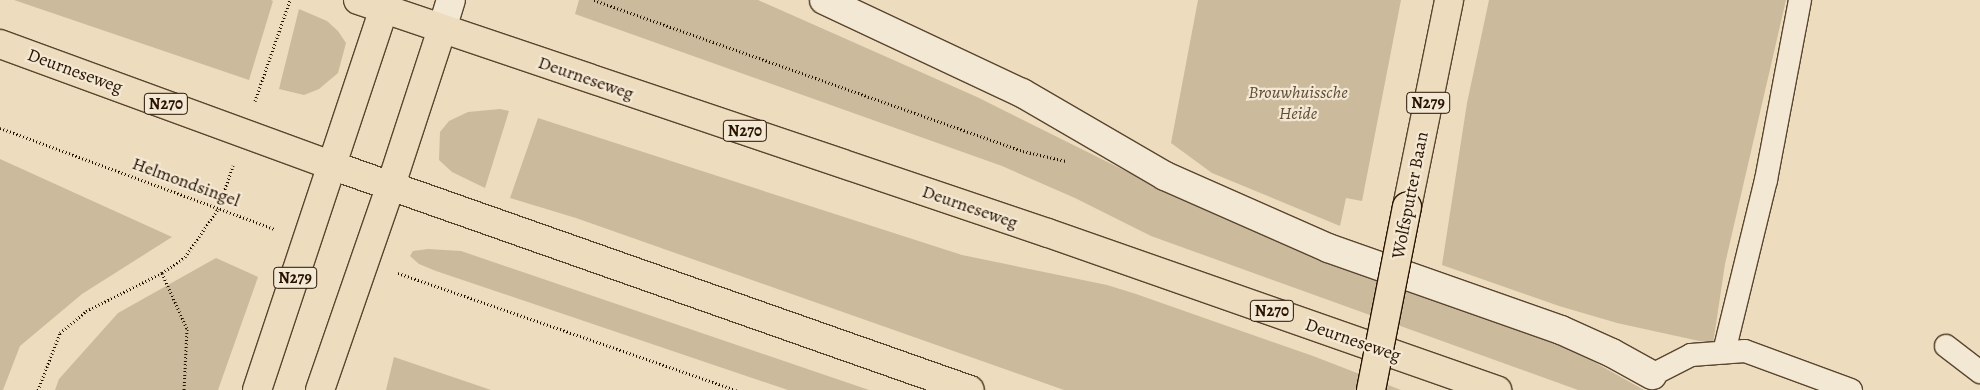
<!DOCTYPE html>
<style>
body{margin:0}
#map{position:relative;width:1980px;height:390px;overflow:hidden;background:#eddcbd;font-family:Alegreya,serif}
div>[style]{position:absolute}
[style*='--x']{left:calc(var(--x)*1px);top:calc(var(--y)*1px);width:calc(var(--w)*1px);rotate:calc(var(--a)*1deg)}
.green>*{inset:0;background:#ccba9d}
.path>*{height:3px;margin-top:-1.5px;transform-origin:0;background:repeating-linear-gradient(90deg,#281300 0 1px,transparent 0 3.5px)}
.roads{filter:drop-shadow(1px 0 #59452f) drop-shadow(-1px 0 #59452f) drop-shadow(0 1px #59452f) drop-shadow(0 -1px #59452f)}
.service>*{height:22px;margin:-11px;padding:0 11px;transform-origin:11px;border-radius:11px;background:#f3e8d4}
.minor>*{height:28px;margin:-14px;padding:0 14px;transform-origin:14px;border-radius:14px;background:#f3e8d4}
.primary>*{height:28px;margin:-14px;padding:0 14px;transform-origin:14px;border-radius:14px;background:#eddcbd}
.bridges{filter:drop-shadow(1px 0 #281300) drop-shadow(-1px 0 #281300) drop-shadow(0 1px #281300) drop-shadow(0 -1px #281300)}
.primary-bridge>*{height:28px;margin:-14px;padding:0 14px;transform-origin:14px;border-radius:14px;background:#eddcbd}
span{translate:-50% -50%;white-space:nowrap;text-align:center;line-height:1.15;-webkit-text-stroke:4.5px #f3e8d4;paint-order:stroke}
.shield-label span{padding:1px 4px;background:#f3e8d4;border:1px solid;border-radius:4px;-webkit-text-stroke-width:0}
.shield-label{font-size:16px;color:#281300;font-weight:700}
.street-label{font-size:18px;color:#281300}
.park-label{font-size:18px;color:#614d37;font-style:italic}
</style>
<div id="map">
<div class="green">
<i style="clip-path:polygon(14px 0,271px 0,273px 1px,249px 80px)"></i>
<i style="clip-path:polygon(579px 0,758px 0,977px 97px,1174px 195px,1566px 346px,1644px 390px,1578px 390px,1151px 236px,1075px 198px,1002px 166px,575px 14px)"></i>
<i style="clip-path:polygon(1198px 0,1401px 0,1362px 201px,1346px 198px,1340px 226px,1212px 173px,1171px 143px)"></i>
<i style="clip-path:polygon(1489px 0,1786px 0,1725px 264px,1713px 344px,1617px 323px,1559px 306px,1442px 265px,1467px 103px)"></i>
<i style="clip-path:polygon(299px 9px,327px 21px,338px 31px,346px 43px,338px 73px,319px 89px,304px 95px,279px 89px)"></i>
<i style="clip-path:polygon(500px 109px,509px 111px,485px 188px,452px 172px,439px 160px,440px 132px,449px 121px,468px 112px)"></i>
<i style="clip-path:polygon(538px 118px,962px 255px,1107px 285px,1136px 294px,1313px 356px,1401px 390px,1064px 390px,576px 218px,510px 198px)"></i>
<i style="clip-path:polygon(0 159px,172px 237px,82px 294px,20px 346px,3px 390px,0 390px)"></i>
<i style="clip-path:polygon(428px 249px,461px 251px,869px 390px,788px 390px,436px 271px,419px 264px,410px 256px,413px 251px)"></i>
<i style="clip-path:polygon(216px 258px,258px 277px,218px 390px,55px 390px,59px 379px,118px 313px)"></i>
<i style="clip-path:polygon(394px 357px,491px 390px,386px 390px)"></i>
</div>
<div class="path">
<i style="--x:594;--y:0;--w:455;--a:19.4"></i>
<i style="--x:1023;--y:151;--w:44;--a:13.1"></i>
<i style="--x:255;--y:101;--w:107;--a:-70.9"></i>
<i style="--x:0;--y:128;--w:292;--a:20.2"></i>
<i style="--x:162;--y:273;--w:61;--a:65.9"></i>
<i style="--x:187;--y:329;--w:61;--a:92.8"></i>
<i style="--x:398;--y:273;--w:358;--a:19.1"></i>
<i style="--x:38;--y:390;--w:61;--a:-68.9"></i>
<i style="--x:60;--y:333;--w:34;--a:-40"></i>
<i style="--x:86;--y:311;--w:85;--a:-26.6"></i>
<i style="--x:162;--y:273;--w:28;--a:-35"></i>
<i style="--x:185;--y:257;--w:58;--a:-55.5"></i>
<i style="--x:218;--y:209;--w:46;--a:-70.8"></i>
</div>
<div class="roads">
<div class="service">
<i style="--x:1946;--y:346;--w:43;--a:37.4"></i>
<i style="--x:1724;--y:352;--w:177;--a:-76.3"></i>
<i style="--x:1766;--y:180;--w:183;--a:-79.3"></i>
<i style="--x:1652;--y:375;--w:44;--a:-27.1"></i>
<i style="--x:1691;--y:355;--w:54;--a:-4.2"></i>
<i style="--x:1745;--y:351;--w:113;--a:20.2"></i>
</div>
<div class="minor">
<i style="--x:824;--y:0;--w:219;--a:25.2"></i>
<i style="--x:1022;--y:93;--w:165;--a:30.1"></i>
<i style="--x:1165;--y:176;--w:178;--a:23.8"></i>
<i style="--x:1328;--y:248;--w:247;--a:19.4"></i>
<i style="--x:1561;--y:330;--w:56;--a:24.3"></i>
<i style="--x:1612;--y:353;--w:46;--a:28.8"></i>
<i style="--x:442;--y:29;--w:30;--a:-73"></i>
</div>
<div class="primary">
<i style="--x:358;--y:0;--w:728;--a:18.66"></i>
<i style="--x:1048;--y:233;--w:476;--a:19.3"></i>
<i style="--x:0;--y:44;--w:352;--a:20.1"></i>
<i style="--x:331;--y:165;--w:677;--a:19.4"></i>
<i style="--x:1407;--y:207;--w:211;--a:-78.5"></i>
<i style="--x:257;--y:390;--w:402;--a:-71.6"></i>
<i style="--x:320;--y:390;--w:217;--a:-70.9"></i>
<i style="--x:391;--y:185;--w:164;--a:-71.9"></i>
</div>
</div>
<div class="bridges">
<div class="primary-bridge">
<i style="--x:1371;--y:390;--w:187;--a:-78.9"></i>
</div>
</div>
<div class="shield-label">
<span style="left:1428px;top:103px">N279</span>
<span style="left:166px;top:104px">N270</span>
<span style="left:745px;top:131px">N270</span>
<span style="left:295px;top:278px">N279</span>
<span style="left:1272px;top:311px">N270</span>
</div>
<div class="street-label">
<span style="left:75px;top:71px;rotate:20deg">Deurneseweg</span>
<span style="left:586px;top:78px;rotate:19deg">Deurneseweg</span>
<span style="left:186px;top:182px;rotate:20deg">Helmondsingel</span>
<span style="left:1410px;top:195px;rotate:-79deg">Wolfsputter Baan</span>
<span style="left:970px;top:207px;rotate:19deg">Deurneseweg</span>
<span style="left:1353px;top:340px;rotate:19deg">Deurneseweg</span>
</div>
<div class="park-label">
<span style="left:1298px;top:103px">Brouwhuissche<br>Heide</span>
</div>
</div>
